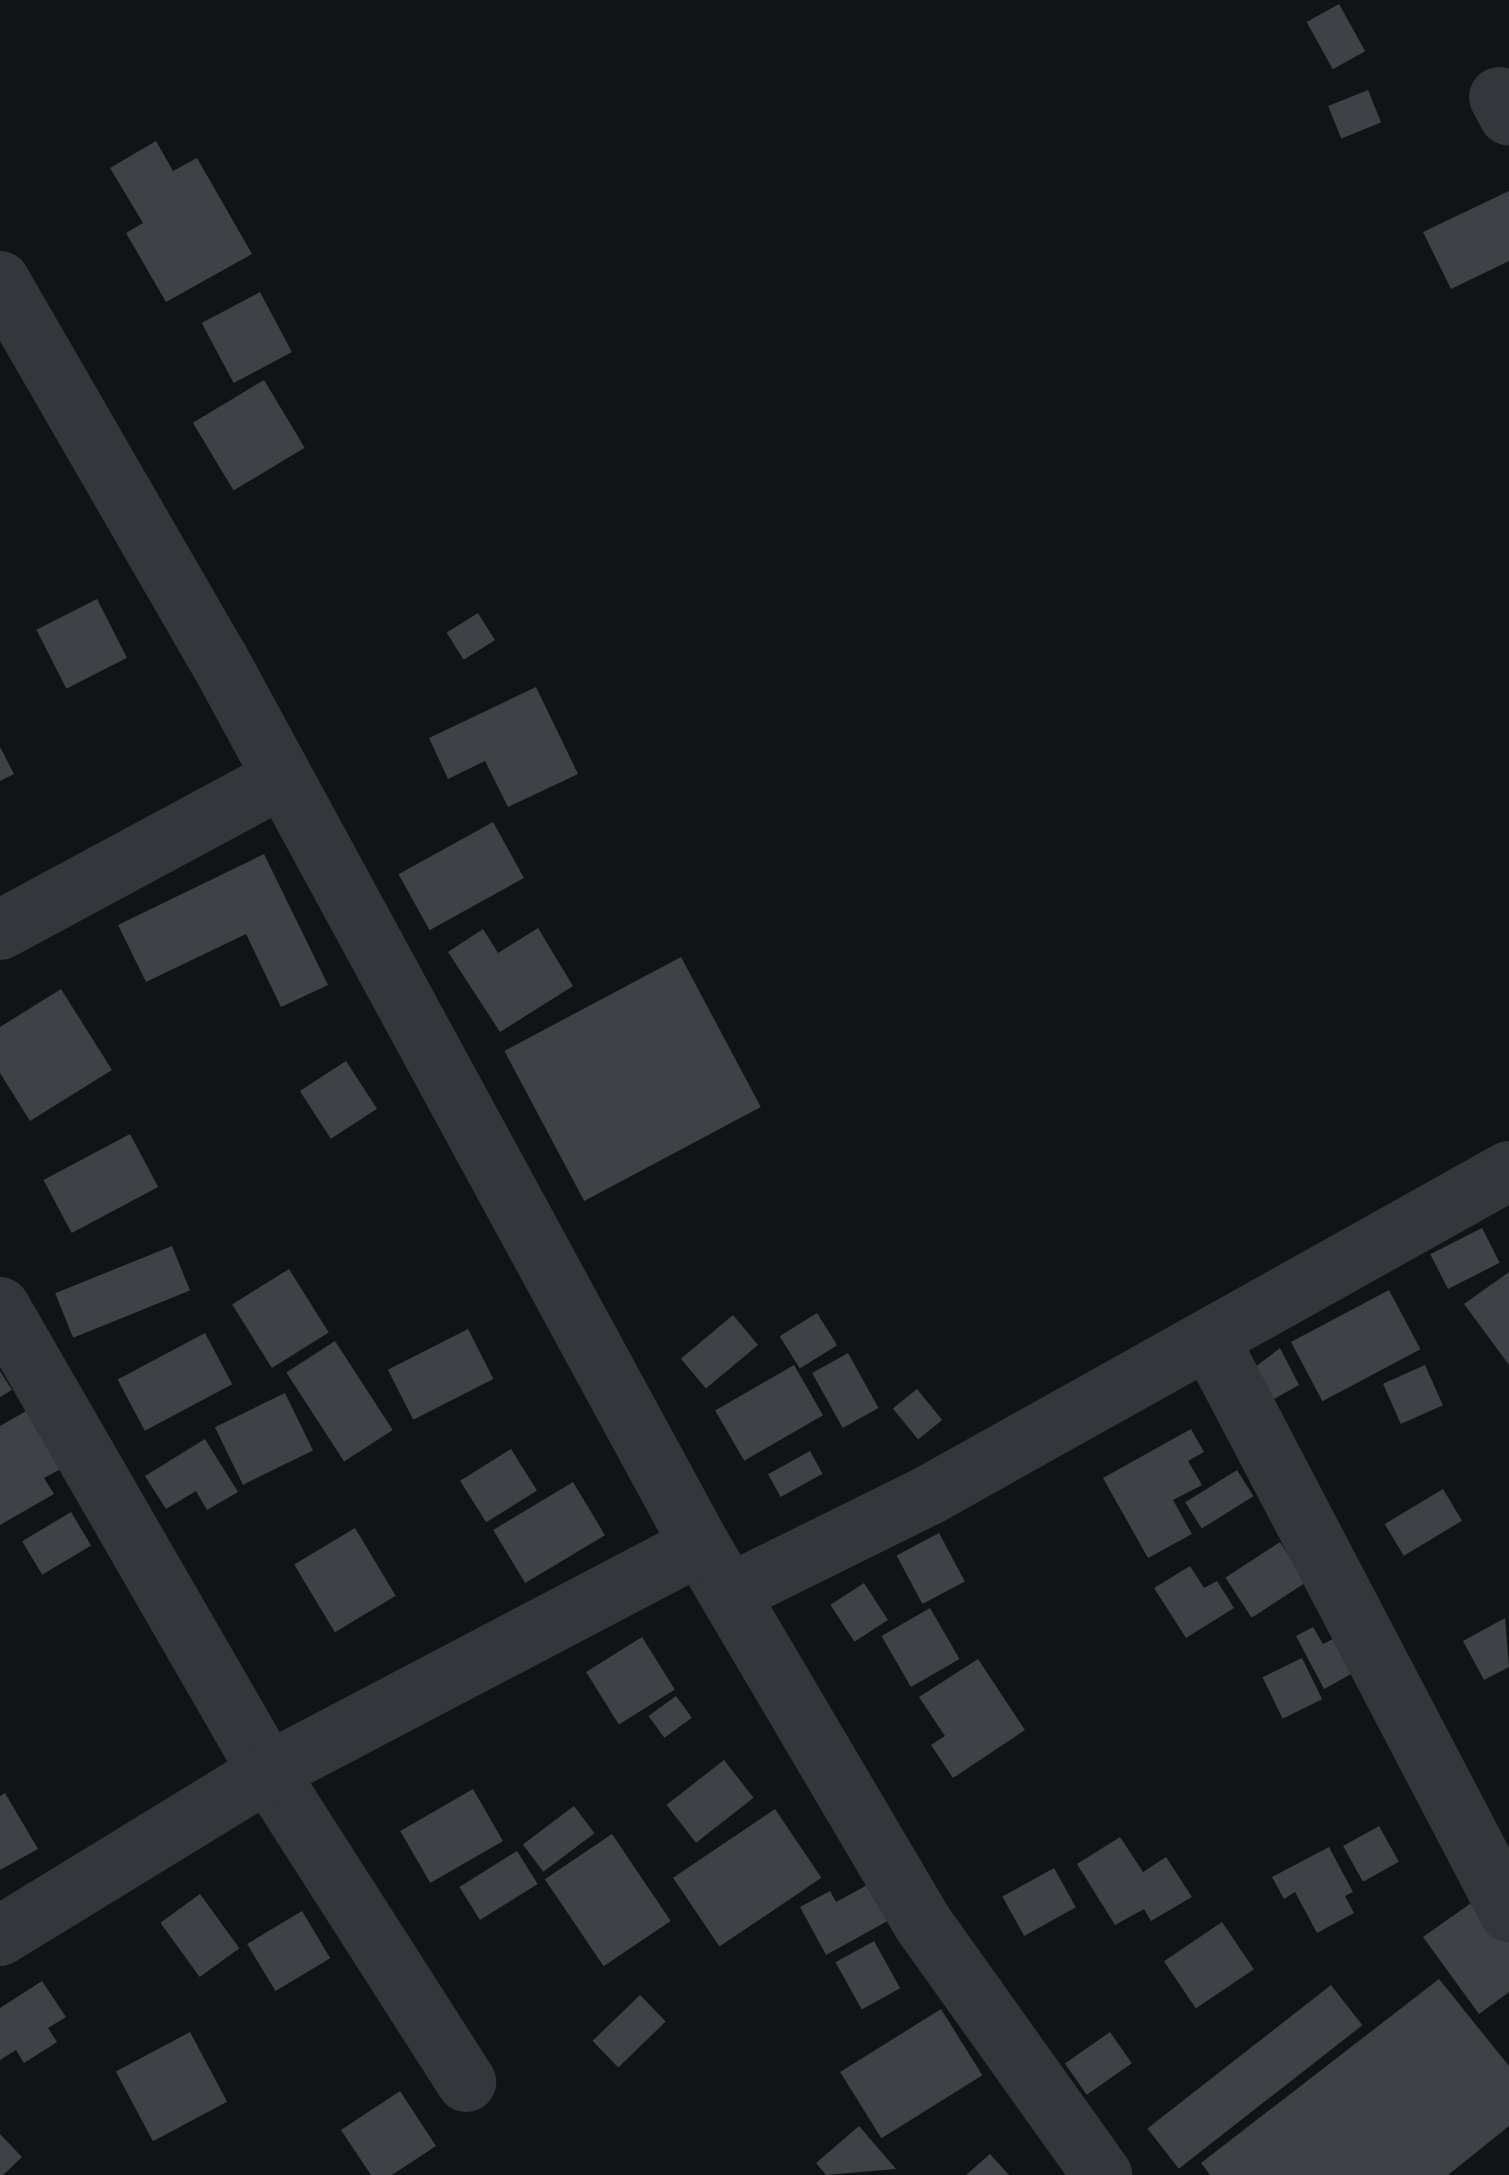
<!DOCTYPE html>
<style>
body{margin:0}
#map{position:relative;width:1509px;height:2175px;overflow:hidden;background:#121314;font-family:Commissioner,sans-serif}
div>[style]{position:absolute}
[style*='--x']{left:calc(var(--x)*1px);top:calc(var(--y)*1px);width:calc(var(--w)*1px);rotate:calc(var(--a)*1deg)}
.building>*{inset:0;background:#3e4145;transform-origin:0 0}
.minor>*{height:60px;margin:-30px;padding:0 30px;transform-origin:30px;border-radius:30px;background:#33363a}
span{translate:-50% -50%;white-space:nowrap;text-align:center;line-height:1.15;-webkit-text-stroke:9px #0d0e0f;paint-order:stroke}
</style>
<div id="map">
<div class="building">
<i style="left:1339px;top:4px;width:54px;height:37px;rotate:61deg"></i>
<i style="left:1368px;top:90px;width:35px;height:43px;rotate:68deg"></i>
<i style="clip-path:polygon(156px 141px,173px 171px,197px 158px,252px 254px,166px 302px,126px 233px,143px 223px,110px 168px)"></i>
<i style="clip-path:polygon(1509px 191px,1509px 261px,1451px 289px,1423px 232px)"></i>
<i style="left:260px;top:292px;width:68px;height:66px;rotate:62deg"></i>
<i style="left:264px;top:380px;width:79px;height:83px;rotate:59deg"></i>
<i style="left:97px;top:599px;width:66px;height:68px;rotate:63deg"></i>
<i style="left:478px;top:613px;width:32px;height:37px;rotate:58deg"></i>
<i style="clip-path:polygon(536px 687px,578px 774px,508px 807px,485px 761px,448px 779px,429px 738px)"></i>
<i style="clip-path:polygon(0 747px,14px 774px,0 781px)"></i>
<i style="left:493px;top:822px;width:64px;height:108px;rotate:61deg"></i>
<i style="clip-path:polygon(264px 854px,328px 985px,281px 1007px,246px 934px,146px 982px,118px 925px)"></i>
<i style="clip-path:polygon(538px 928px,573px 986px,500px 1032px,448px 952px,483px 929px,498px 953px)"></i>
<i style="left:681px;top:957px;width:170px;height:200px;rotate:62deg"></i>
<i style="clip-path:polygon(61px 989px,112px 1070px,30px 1121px,0 1073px,0 1027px)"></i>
<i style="left:346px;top:1061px;width:57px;height:55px;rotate:57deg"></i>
<i style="left:130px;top:1134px;width:60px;height:98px;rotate:62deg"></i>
<i style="left:1482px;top:1228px;width:39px;height:58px;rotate:63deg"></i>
<i style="left:172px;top:1246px;width:48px;height:126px;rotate:68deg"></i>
<i style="left:289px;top:1269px;width:75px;height:67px;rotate:58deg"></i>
<i style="clip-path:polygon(1509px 1272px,1509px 1365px,1464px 1304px)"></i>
<i style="left:1389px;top:1290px;width:67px;height:111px;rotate:62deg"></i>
<i style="left:817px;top:1313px;width:38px;height:44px;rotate:58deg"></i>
<i style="left:733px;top:1315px;width:39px;height:68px;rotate:50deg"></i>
<i style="left:468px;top:1329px;width:56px;height:90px;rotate:63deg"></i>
<i style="left:205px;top:1333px;width:58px;height:99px;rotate:62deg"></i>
<i style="left:335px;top:1341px;width:106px;height:58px;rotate:57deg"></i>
<i style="clip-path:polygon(1280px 1348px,1299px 1385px,1267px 1403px,1250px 1371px)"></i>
<i style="left:848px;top:1353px;width:63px;height:41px;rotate:61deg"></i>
<i style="left:794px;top:1365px;width:58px;height:91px;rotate:60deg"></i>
<i style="left:1425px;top:1365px;width:44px;height:46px;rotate:66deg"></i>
<i style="clip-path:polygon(0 1371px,12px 1390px,0 1397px)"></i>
<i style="left:917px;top:1389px;width:40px;height:31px;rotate:51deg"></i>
<i style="left:285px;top:1393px;width:64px;height:78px;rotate:64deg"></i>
<i style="clip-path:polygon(35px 1406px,68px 1465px,44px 1478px,54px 1494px,0 1525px,0 1426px)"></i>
<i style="clip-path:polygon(1191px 1429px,1204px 1452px,1188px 1461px,1202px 1485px,1173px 1500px,1192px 1534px,1148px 1558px,1103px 1478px)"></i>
<i style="clip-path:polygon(205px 1439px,238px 1492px,207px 1510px,196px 1491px,166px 1509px,145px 1476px)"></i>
<i style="left:511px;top:1449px;width:49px;height:60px;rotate:58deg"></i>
<i style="left:810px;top:1451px;width:26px;height:48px;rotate:61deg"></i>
<i style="left:1237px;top:1470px;width:31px;height:61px;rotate:58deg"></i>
<i style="left:573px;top:1482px;width:62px;height:93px;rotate:59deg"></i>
<i style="left:1443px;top:1489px;width:37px;height:68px;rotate:59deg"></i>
<i style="left:71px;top:1512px;width:39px;height:57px;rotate:59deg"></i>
<i style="left:355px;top:1528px;width:79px;height:71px;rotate:59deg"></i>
<i style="left:939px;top:1533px;width:55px;height:48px;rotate:62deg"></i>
<i style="left:1280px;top:1542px;width:48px;height:65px;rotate:57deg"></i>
<i style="clip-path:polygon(1190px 1566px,1204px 1588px,1217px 1581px,1234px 1608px,1186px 1638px,1154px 1588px)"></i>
<i style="left:864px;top:1583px;width:44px;height:40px;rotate:57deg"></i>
<i style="left:930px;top:1608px;width:59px;height:56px;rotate:60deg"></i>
<i style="clip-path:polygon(1505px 1618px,1509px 1667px,1484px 1680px,1463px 1641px)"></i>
<i style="clip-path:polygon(1313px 1627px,1323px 1644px,1344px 1633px,1362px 1668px,1324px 1689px,1296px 1636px)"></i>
<i style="left:642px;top:1637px;width:62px;height:66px;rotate:58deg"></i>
<i style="left:1302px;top:1658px;width:46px;height:44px;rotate:64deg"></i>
<i style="clip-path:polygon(978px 1659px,1025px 1730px,953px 1778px,931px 1745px,945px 1736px,919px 1697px)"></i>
<i style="left:676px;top:1696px;width:27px;height:34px;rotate:54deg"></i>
<i style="left:724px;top:1760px;width:48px;height:73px;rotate:52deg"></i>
<i style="left:473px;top:1789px;width:60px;height:84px;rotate:60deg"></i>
<i style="clip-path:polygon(5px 1793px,38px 1849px,0 1870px,0 1796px)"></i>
<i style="left:574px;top:1806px;width:34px;height:64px;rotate:53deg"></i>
<i style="left:775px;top:1809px;width:83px;height:123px;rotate:56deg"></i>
<i style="left:1379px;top:1826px;width:41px;height:41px;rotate:61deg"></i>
<i style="left:612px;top:1834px;width:105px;height:81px;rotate:56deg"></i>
<i style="clip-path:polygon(1120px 1837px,1143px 1872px,1166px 1857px,1192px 1897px,1151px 1921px,1144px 1909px,1115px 1925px,1077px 1864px)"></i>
<i style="clip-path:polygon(1329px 1847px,1353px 1892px,1345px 1896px,1354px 1913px,1317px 1933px,1295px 1892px,1284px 1899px,1272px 1877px)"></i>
<i style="left:517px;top:1851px;width:39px;height:68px;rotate:58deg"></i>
<i style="left:1054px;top:1868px;width:45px;height:59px;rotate:61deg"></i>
<i style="clip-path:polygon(882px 1877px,902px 1913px,826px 1955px,800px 1907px,830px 1891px,836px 1902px)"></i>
<i style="left:200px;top:1894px;width:67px;height:49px;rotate:54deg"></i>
<i style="clip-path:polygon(1481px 1896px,1509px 1935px,1509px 1992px,1479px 2014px,1423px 1937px)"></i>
<i style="left:302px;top:1911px;width:55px;height:64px;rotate:59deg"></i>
<i style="left:1222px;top:1922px;width:57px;height:70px;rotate:56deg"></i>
<i style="left:874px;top:1941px;width:54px;height:44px;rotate:61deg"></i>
<i style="clip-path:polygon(1439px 1979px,1509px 2066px,1509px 2126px,1448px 2175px,1210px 2175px,1201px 2163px)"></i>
<i style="clip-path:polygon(42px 1981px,66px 2017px,48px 2028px,57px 2042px,24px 2063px,16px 2050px,0 2060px,0 2008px)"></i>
<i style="left:1331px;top:1985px;width:51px;height:233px;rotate:52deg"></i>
<i style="left:640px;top:1995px;width:37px;height:66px;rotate:46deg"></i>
<i style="left:941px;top:2009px;width:78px;height:119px;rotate:58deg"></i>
<i style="left:190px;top:2032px;width:79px;height:84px;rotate:62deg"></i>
<i style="left:1110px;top:2032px;width:38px;height:55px;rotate:55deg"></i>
<i style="clip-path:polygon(400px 2091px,436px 2146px,392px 2175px,371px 2175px,341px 2130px)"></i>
<i style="clip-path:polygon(859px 2126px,896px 2169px,826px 2175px,816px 2163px)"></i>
<i style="clip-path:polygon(0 2134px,22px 2157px,3px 2175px,0 2175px)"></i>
<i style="clip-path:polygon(990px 2154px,1009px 2175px,966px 2175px)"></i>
</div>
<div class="minor">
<i style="--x:1499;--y:97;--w:21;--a:62"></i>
<i style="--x:0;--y:281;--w:435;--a:60"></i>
<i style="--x:218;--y:658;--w:1010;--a:61.48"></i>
<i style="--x:700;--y:1545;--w:441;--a:59.5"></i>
<i style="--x:924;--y:1925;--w:307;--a:54.5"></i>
<i style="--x:0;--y:930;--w:320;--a:-28.3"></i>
<i style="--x:0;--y:1307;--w:537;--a:60.04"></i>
<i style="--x:268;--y:1772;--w:368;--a:57.4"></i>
<i style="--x:1209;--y:1339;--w:647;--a:62.37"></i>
<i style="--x:729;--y:1594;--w:225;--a:-26.3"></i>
<i style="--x:931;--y:1494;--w:662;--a:-29.2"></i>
<i style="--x:0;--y:1936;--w:314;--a:-31.5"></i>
<i style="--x:268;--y:1772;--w:488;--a:-27.7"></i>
</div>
</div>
